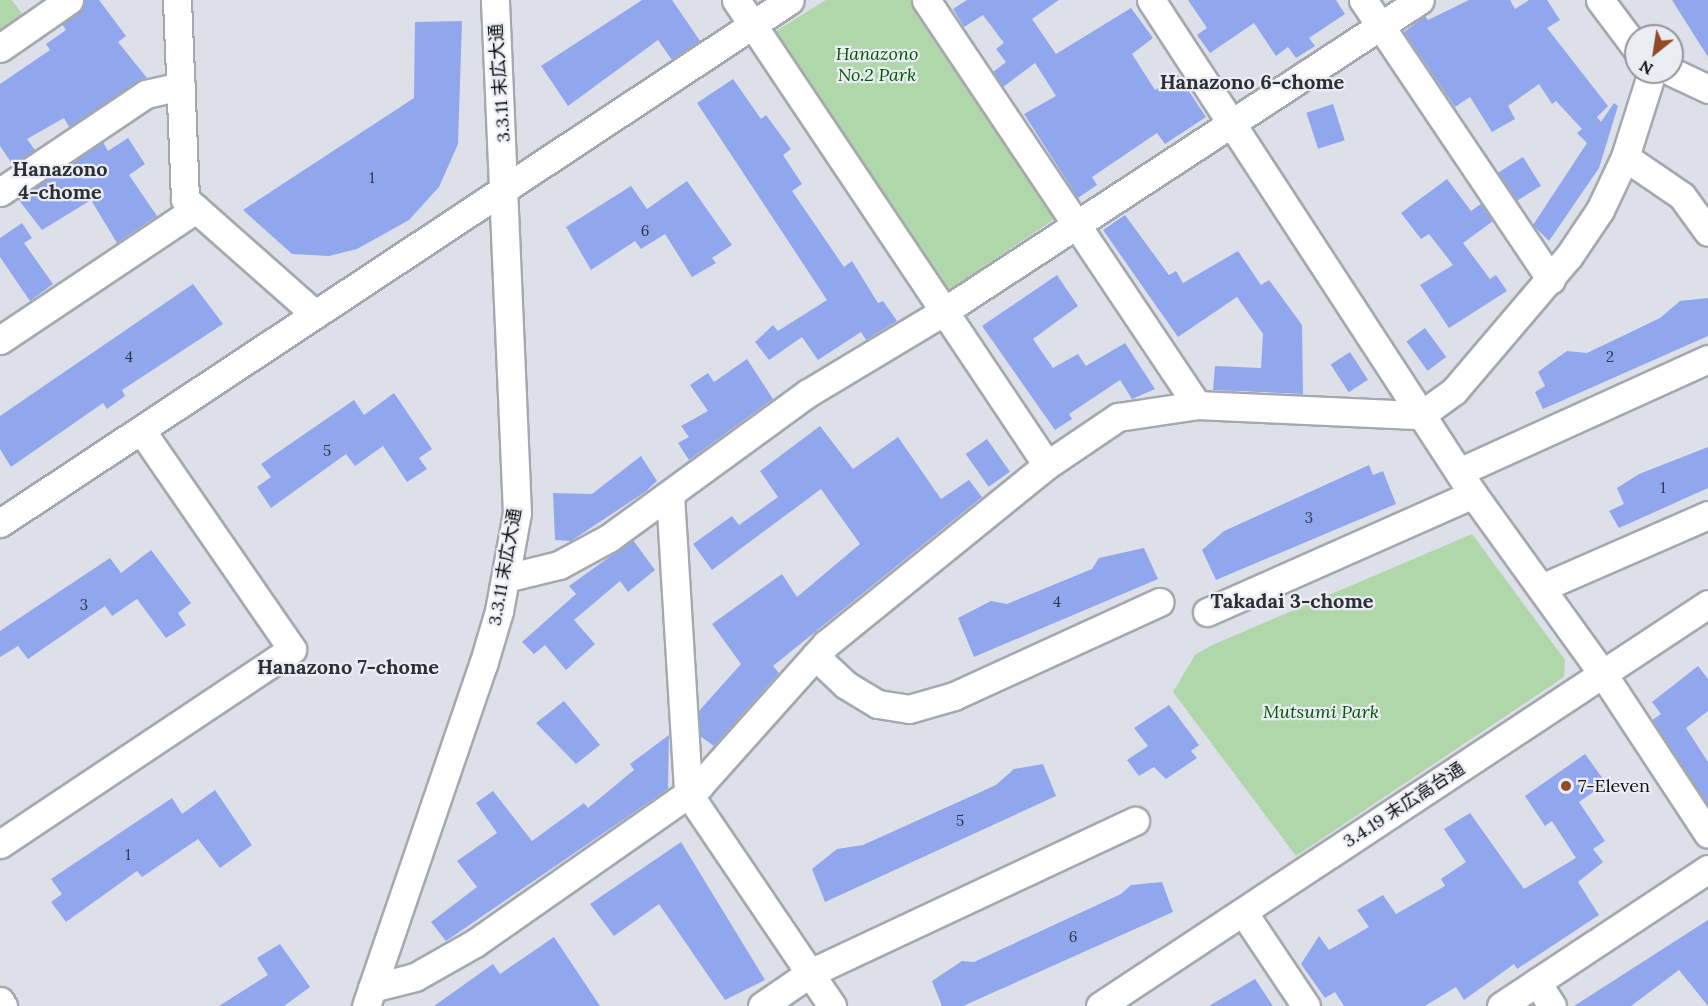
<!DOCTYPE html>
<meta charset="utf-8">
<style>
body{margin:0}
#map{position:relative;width:1708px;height:1006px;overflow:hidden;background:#dde0e8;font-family:Lora,"Noto Sans JP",serif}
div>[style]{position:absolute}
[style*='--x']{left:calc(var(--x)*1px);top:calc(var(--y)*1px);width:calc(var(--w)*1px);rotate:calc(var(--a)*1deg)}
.green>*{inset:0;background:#afd7aa}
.building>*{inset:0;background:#91a7ed;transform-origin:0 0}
.roads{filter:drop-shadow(2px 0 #a5a8af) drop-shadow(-2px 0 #a5a8af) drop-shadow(0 2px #a5a8af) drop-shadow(0 -2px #a5a8af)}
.minor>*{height:27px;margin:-13.5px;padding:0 13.5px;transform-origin:13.5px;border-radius:13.5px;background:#fff}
.dots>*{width:16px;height:16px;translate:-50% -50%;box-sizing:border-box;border:3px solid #ebedf5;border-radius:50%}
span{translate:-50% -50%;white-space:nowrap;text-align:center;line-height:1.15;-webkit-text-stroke:4.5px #ebedf5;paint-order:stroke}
.number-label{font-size:15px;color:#303649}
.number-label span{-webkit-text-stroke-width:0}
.park-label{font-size:18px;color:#015700;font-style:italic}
.street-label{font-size:18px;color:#0f1012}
.poi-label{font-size:18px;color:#0f1012}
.left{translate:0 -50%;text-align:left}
.neighbourhood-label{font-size:20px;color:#2e2f35;font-weight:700}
.north{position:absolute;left:1624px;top:24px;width:60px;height:60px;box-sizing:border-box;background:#ebedf5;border:2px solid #93959a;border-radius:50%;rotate:210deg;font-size:16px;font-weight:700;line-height:24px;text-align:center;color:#0f1012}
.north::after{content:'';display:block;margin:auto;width:21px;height:27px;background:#924a27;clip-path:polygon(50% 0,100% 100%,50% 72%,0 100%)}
</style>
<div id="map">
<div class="green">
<i style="clip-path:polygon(0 0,12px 0,27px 21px,0 40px)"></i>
<i style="clip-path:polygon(826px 0,912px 0,1056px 218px,949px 290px,776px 31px)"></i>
<i style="clip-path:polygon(1472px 534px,1565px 660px,1564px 677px,1296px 856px,1173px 692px,1195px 655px,1210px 646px)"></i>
</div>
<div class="building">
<i style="clip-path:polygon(85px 0,99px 0,126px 36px,118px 42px,147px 78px,69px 127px,64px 118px,27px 139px,35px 150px,13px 165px,0 146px,0 84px,50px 50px,46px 44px,66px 30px,62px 24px,78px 13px)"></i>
<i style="clip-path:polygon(642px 0,672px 0,700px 41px,672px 60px,658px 40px,568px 106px,541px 66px)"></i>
<i style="clip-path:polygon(967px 0,1059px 0,1032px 19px,1056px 54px,1131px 8px,1153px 38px,1132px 54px,1155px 90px,1178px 75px,1206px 117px,1165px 144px,1157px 133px,1092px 177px,1097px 185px,1078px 198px,1024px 114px,1056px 96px,1035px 63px,1003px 87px,993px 72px,1006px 62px,996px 49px,1004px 43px,983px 15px,964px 27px,953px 9px)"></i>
<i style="clip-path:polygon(1188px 0,1336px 0,1345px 14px,1309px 38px,1315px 46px,1296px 58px,1288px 47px,1276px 56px,1254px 23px,1210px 53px,1197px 35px,1207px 28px)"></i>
<i style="clip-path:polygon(1469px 0,1510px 0,1515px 9px,1529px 0,1547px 0,1560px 20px,1547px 28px,1608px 106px,1597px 117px,1601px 122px,1614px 103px,1618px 106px,1599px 168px,1549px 241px,1533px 225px,1587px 143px,1577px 133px,1582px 129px,1556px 101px,1552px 104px,1539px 84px,1508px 106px,1515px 119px,1492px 132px,1470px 97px,1455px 107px,1404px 32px,1425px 16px,1428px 20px)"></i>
<i style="clip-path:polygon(1672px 0,1708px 0,1708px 57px)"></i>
<i style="clip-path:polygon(462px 21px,458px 144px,439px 187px,409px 220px,357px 249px,329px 256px,292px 254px,243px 210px,414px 98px,415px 22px)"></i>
<i style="clip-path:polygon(733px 79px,761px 119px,766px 115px,791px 149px,783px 155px,802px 184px,792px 191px,844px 267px,852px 261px,878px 303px,883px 301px,897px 321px,866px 340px,861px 332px,818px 360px,802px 337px,769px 360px,755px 342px,773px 325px,778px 331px,827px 300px,697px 103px)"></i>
<i style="left:1333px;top:104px;width:38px;height:28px;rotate:72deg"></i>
<i style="clip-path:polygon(128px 138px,145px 164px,129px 175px,157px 216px,117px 243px,91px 200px,42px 230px,18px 199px,103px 142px,108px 151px)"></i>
<i style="left:1523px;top:157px;width:34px;height:30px;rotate:58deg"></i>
<i style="clip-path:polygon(1447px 179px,1471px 211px,1481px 204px,1493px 221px,1463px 243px,1490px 279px,1496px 275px,1507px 291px,1449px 328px,1420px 285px,1453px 265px,1429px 234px,1421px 239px,1401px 213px)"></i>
<i style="clip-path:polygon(687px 181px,732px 245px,712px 258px,716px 263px,692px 277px,665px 234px,641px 249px,635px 241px,591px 270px,566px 227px,631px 186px,647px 209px)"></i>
<i style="clip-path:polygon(1125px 215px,1169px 275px,1176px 271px,1183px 283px,1238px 251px,1261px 285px,1269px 280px,1302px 325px,1303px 394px,1213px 390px,1215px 366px,1261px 368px,1263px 334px,1237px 297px,1178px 337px,1103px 230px)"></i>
<i style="clip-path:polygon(22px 223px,32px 238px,24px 243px,53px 284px,30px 301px,0 257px,0 238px)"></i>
<i style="clip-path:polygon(1057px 275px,1078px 306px,1033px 339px,1053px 368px,1078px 354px,1086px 366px,1125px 343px,1155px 389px,1132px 399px,1120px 380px,1069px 414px,1072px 419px,1055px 430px,982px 326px)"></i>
<i style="clip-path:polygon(193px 284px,223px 324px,122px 390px,125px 396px,107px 409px,103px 403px,11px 467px,0 449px,0 416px)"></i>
<i style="clip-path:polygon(1708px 298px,1708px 336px,1543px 409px,1535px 392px,1545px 386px,1538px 372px,1553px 361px,1567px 351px,1587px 353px,1660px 318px,1680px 301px)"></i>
<i style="left:1425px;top:328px;width:36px;height:23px;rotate:54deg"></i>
<i style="left:1350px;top:352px;width:33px;height:23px;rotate:57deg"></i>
<i style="clip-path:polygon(747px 359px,773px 399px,689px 460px,678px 443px,689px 437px,681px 426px,708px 411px,690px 385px,708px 373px,714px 382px)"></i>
<i style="clip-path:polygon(394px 393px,432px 449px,419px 458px,427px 469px,407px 482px,383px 446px,355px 466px,346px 454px,271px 508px,257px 487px,271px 477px,261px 464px,354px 400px,364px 415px)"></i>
<i style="clip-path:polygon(820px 426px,853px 469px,898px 437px,941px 499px,969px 480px,982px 497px,773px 666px,779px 673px,714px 746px,700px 736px,699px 711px,741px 664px,712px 624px,782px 574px,797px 597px,860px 544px,821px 489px,712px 570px,693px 544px,732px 516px,739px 525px,778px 497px,760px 471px)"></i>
<i style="left:987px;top:439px;width:40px;height:26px;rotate:55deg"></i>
<i style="clip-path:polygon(1708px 447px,1708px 488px,1619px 528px,1609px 511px,1624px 504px,1617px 488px,1639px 474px)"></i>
<i style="clip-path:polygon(641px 456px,657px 481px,645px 492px,571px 541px,555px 540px,553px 493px,592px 494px)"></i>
<i style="clip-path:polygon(1369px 465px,1373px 475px,1383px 471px,1396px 504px,1216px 580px,1202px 550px,1224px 531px)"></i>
<i style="clip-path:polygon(633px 540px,655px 570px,628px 592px,620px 581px,574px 620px,595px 644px,566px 670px,545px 645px,534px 654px,522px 642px,576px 594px,569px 586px)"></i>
<i style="clip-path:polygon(1144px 548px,1158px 579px,974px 657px,958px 618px,991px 601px,1007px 604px,1092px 569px,1099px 558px)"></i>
<i style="clip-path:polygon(151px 550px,191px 603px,178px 613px,186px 625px,166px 638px,137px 599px,112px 616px,105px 606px,28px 659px,18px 646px,0 657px,0 631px,110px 558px,121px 573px)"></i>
<i style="clip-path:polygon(1698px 666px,1708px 679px,1708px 711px,1686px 728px,1708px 762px,1708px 805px,1652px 720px,1661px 714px,1652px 702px)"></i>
<i style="clip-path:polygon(564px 701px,600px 745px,576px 764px,536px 723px)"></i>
<i style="clip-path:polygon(1169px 705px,1199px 745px,1191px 751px,1197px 758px,1166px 779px,1154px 767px,1139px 776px,1127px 760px,1148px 746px,1134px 728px)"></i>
<i style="clip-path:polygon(669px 735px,668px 789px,446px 941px,431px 922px,477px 887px,457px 861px,497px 833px,476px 803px,493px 791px,532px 841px,584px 803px,588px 808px,634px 770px,630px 764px)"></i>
<i style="clip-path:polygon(1585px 754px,1606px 783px,1579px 802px,1605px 841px,1593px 849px,1603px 862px,1578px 882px,1599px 915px,1517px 969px,1514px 964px,1464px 1000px,1456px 987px,1425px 1006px,1344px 1006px,1335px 992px,1325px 998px,1301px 964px,1319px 936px,1329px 950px,1369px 927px,1357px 910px,1383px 895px,1396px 914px,1445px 886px,1441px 879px,1466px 862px,1444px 829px,1470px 813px,1524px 889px,1576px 858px,1552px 821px,1545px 826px,1525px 796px)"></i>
<i style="clip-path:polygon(1043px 764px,1056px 796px,825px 902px,812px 869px,837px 849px,863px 845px,996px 785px,1014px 769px)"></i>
<i style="clip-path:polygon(215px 790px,252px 845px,220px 868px,198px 839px,142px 877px,137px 871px,66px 922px,51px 902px,62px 894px,51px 879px,172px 798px,182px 814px)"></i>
<i style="clip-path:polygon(681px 842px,765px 980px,725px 1000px,659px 904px,614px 936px,590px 904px)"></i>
<i style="clip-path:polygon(1162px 882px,1173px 912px,963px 1006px,942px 1006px,932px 981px,962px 961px,974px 962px,1121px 894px,1131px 885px)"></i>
<i style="clip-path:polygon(1708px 920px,1708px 1006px,1679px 970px,1631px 1006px,1574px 1006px)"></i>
<i style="clip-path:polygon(554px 937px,600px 1006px,434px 1006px,493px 964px,500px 974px)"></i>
<i style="clip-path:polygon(280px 944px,310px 987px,284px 1006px,219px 1006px,268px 975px,257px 958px)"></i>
<i style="clip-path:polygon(1255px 979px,1273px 1006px,1209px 1006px)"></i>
</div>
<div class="roads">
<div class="minor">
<i style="--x:177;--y:0;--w:199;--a:87.7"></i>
<i style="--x:185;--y:199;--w:174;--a:41.5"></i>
<i style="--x:736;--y:0;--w:559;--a:56.22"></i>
<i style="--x:926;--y:0;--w:487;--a:56.2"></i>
<i style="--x:1151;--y:0;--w:590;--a:56.9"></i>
<i style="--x:1473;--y:494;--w:222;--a:54.2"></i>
<i style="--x:1603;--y:674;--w:191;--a:56.7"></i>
<i style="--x:1363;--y:0;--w:337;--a:56.1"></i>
<i style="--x:1600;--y:0;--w:60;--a:53.1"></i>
<i style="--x:0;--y:48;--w:84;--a:-34.8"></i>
<i style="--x:1672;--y:72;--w:40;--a:25"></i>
<i style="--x:1625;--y:157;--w:69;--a:34.4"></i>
<i style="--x:1682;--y:196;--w:44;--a:54.2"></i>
<i style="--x:0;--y:192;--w:176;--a:-33.9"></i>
<i style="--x:146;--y:94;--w:36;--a:-13"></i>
<i style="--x:0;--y:340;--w:236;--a:-33.8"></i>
<i style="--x:1459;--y:472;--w:273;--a:-24.4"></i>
<i style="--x:670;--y:495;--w:299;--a:86.5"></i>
<i style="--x:688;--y:793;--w:257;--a:55.9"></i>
<i style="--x:0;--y:523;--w:947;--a:-33.51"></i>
<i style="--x:506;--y:578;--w:55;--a:-13.8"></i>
<i style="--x:559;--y:565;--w:57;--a:-28.4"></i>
<i style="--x:609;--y:538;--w:246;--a:-36.1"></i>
<i style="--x:808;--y:393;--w:161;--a:-31"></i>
<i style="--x:946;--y:310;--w:566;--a:-33.19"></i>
<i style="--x:1541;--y:588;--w:182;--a:-23.6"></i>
<i style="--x:1207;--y:612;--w:291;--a:-23.9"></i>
<i style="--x:815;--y:656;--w:42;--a:43.1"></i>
<i style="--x:846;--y:685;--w:37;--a:31"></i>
<i style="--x:878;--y:704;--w:31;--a:9"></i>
<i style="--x:909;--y:709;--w:47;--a:-16.1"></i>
<i style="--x:954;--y:696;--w:226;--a:-24.6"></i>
<i style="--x:0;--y:844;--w:351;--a:-33.7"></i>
<i style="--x:292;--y:649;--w:266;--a:-124.6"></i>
<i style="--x:1243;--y:912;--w:113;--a:56.2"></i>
<i style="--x:1537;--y:982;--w:28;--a:58"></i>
<i style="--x:372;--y:988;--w:44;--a:-14.3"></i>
<i style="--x:415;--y:977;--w:69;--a:-29.5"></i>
<i style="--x:475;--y:943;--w:274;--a:-35"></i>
<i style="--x:699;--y:786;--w:191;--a:-48.2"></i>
<i style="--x:826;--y:644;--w:284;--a:-39"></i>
<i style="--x:1047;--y:465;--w:86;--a:-34.1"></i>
<i style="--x:1118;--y:417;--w:80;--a:-8.6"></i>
<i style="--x:1197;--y:405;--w:224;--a:2.6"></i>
<i style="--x:1421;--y:415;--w:41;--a:-36"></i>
<i style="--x:1454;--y:391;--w:177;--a:-49.6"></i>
<i style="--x:1569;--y:256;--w:55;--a:-56"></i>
<i style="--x:1600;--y:210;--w:59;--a:-64.7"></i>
<i style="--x:1625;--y:157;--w:89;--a:-72.4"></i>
<i style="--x:0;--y:1001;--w:6;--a:59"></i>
<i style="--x:366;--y:1006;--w:361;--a:-71.1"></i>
<i style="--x:483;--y:665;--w:56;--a:-73.5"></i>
<i style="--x:499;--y:611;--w:100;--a:-79.6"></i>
<i style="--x:517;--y:513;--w:513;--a:-92.46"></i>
<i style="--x:762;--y:1006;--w:58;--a:-34.5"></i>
<i style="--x:810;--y:973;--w:359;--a:-25.1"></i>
<i style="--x:1100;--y:1006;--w:729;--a:-33.47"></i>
<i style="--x:1501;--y:1006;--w:248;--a:-33.5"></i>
</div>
</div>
<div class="dots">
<i style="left:1566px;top:786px;background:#924a27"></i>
</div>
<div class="number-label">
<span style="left:372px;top:178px">1</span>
<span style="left:645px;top:231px">6</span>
<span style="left:129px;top:357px">4</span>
<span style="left:1610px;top:357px">2</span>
<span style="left:327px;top:451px">5</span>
<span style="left:1663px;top:488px">1</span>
<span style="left:1309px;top:518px">3</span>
<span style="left:1057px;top:602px">4</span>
<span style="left:84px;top:605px">3</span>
<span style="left:960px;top:821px">5</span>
<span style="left:128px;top:855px">1</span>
<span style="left:1073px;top:937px">6</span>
</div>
<div class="park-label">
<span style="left:877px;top:65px">Hanazono<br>No.2 Park</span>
<span style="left:1321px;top:712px">Mutsumi Park</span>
</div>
<div class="street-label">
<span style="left:500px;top:83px;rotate:-94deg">3.3.11 末広大通</span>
<span style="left:505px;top:567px;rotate:-80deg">3.3.11 末広大通</span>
<span style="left:1404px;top:805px;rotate:-33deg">3.4.19 末広高台通</span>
</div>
<div class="poi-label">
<span class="left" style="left:1578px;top:786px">7-Eleven</span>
</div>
<div class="neighbourhood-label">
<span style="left:1252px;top:81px">Hanazono 6-chome</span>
<span style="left:60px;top:180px">Hanazono<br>4-chome</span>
<span style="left:1292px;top:600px">Takadai 3-chome</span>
<span style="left:348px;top:666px">Hanazono 7-chome</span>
</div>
<div class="north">N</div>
</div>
